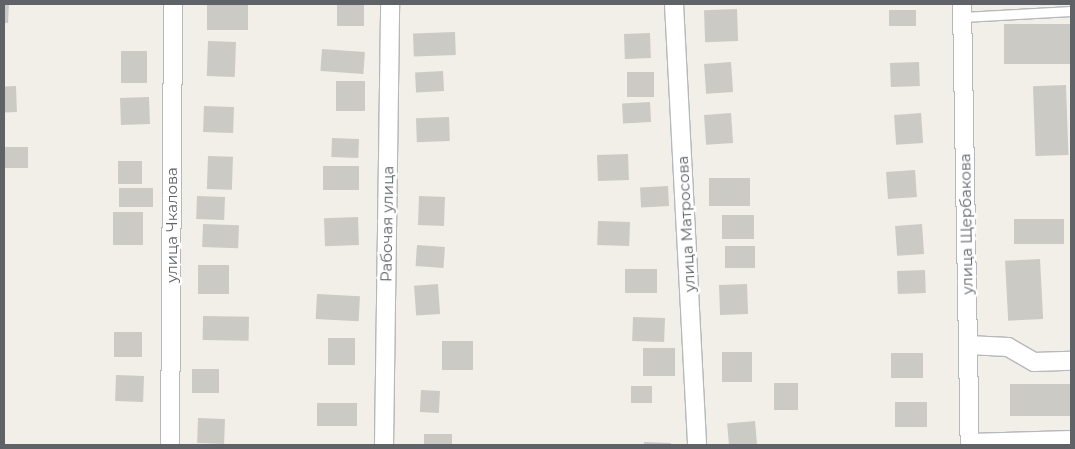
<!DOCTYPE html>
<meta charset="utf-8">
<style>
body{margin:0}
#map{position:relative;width:1075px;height:449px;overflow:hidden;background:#f1efe8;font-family:Montserrat,sans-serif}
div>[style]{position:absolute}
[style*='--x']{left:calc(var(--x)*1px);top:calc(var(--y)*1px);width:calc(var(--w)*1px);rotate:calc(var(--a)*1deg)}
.building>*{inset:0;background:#cccac5;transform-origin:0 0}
.roads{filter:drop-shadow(1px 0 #b5b8bc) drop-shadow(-1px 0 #b5b8bc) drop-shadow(0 1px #b5b8bc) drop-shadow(0 -1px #b5b8bc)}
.lane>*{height:9px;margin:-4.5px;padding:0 4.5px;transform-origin:4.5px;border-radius:4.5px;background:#fff}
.street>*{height:18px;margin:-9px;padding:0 9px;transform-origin:9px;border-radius:9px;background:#fff}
span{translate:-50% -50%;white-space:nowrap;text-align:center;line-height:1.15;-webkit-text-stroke:5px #fff;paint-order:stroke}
.street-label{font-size:15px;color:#5f6368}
.frame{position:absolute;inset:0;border:5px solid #5f6368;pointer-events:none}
</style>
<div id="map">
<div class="building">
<i style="clip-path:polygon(4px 4px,9px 4px,8px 23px,4px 23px)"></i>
<i style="left:207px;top:4px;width:41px;height:26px"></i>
<i style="left:337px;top:4px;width:27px;height:22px"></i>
<i style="left:737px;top:9px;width:32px;height:33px;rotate:88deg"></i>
<i style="left:889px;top:10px;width:27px;height:16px"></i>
<i style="left:1071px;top:24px;width:40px;height:67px;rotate:90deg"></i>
<i style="left:455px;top:32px;width:23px;height:42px;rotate:88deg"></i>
<i style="left:650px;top:33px;width:25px;height:26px;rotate:88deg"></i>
<i style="left:208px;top:41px;width:28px;height:35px;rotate:2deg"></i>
<i style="left:322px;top:49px;width:43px;height:22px;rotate:4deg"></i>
<i style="left:121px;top:51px;width:26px;height:32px"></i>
<i style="left:731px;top:62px;width:30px;height:27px;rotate:86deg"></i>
<i style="left:919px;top:62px;width:24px;height:29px;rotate:88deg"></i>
<i style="left:443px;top:71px;width:20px;height:28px;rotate:87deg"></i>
<i style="left:654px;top:72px;width:25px;height:27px;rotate:90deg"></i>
<i style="left:336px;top:81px;width:29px;height:30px"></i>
<i style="left:1066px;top:85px;width:70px;height:33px;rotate:88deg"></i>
<i style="left:16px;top:86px;width:26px;height:12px;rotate:88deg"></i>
<i style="left:149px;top:97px;width:27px;height:29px;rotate:88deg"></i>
<i style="left:650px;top:102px;width:20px;height:28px;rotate:87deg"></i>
<i style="left:204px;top:106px;width:30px;height:26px;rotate:2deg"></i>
<i style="left:731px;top:113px;width:30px;height:27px;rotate:86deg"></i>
<i style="left:921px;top:113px;width:30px;height:27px;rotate:86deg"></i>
<i style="left:449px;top:117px;width:24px;height:33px;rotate:88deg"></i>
<i style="left:332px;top:138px;width:27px;height:19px;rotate:2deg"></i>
<i style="left:4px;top:147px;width:24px;height:21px"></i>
<i style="left:628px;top:154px;width:26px;height:31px;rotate:88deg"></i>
<i style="left:208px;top:156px;width:25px;height:33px;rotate:2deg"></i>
<i style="left:118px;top:161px;width:24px;height:23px"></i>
<i style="left:323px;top:166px;width:36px;height:24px"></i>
<i style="left:915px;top:170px;width:27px;height:29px;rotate:86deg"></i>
<i style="left:709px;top:178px;width:41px;height:28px"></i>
<i style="left:668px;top:186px;width:20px;height:28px;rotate:87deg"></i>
<i style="left:119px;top:188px;width:34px;height:19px"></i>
<i style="left:197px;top:196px;width:28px;height:23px;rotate:2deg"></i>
<i style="left:419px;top:196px;width:26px;height:29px;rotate:2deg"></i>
<i style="left:113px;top:212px;width:30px;height:33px"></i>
<i style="left:754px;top:215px;width:24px;height:32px;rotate:90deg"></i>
<i style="left:358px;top:217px;width:28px;height:34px;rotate:88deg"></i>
<i style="left:1014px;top:219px;width:50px;height:25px"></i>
<i style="left:598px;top:221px;width:32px;height:24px;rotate:2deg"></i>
<i style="left:203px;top:224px;width:36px;height:23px;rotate:2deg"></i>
<i style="left:922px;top:224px;width:30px;height:27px;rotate:86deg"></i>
<i style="left:417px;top:245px;width:28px;height:21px;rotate:4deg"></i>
<i style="left:725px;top:246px;width:30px;height:22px"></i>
<i style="left:1040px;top:259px;width:60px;height:35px;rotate:87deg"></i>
<i style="left:198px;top:265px;width:31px;height:29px"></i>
<i style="left:625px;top:269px;width:32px;height:24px"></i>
<i style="left:925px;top:270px;width:23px;height:28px;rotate:88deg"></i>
<i style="left:438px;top:284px;width:30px;height:24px;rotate:86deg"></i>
<i style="left:747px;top:284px;width:30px;height:28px;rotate:88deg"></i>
<i style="left:317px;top:294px;width:43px;height:25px;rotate:3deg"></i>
<i style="left:203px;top:316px;width:46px;height:24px;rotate:1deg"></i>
<i style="left:633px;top:317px;width:32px;height:24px;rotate:2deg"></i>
<i style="left:114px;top:332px;width:28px;height:25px"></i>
<i style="left:328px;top:338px;width:27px;height:27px"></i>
<i style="left:442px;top:341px;width:31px;height:29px"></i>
<i style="left:643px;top:348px;width:32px;height:28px"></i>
<i style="left:722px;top:352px;width:30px;height:30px"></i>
<i style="left:923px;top:353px;width:25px;height:32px;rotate:90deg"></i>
<i style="left:192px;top:369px;width:27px;height:24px"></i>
<i style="left:116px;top:375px;width:28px;height:26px;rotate:2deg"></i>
<i style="left:774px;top:383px;width:24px;height:27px"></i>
<i style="left:1071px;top:384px;width:32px;height:61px;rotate:90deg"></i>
<i style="left:631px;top:386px;width:21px;height:17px"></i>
<i style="left:421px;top:390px;width:19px;height:22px;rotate:3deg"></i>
<i style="left:895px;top:402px;width:32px;height:25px"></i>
<i style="left:317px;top:403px;width:40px;height:23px"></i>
<i style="left:198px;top:418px;width:27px;height:25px;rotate:2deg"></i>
<i style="left:755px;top:421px;width:24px;height:28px;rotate:85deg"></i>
<i style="left:424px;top:434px;width:28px;height:11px"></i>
<i style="clip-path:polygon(644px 442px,671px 443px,671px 445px,644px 445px)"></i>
</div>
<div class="roads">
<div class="lane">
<i style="--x:963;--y:17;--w:108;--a:-3.2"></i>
</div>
<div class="street">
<i style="--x:674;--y:4;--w:442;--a:87"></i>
<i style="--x:962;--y:4;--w:441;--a:89"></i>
<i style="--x:968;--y:345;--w:40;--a:2.9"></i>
<i style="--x:1008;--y:347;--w:30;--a:30"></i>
<i style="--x:1034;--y:362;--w:37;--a:-2"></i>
<i style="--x:970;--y:443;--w:101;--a:-1.7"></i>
<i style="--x:170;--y:445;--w:441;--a:-89.6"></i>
<i style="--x:384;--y:445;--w:441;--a:-89.2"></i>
</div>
</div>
<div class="street-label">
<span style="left:387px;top:224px;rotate:-89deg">Рабочая улица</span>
<span style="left:686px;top:224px;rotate:-93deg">улица Матросова</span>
<span style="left:966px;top:224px;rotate:-91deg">улица Щербакова</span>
<span style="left:172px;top:225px;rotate:-90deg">улица Чкалова</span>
</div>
<div class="frame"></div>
</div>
